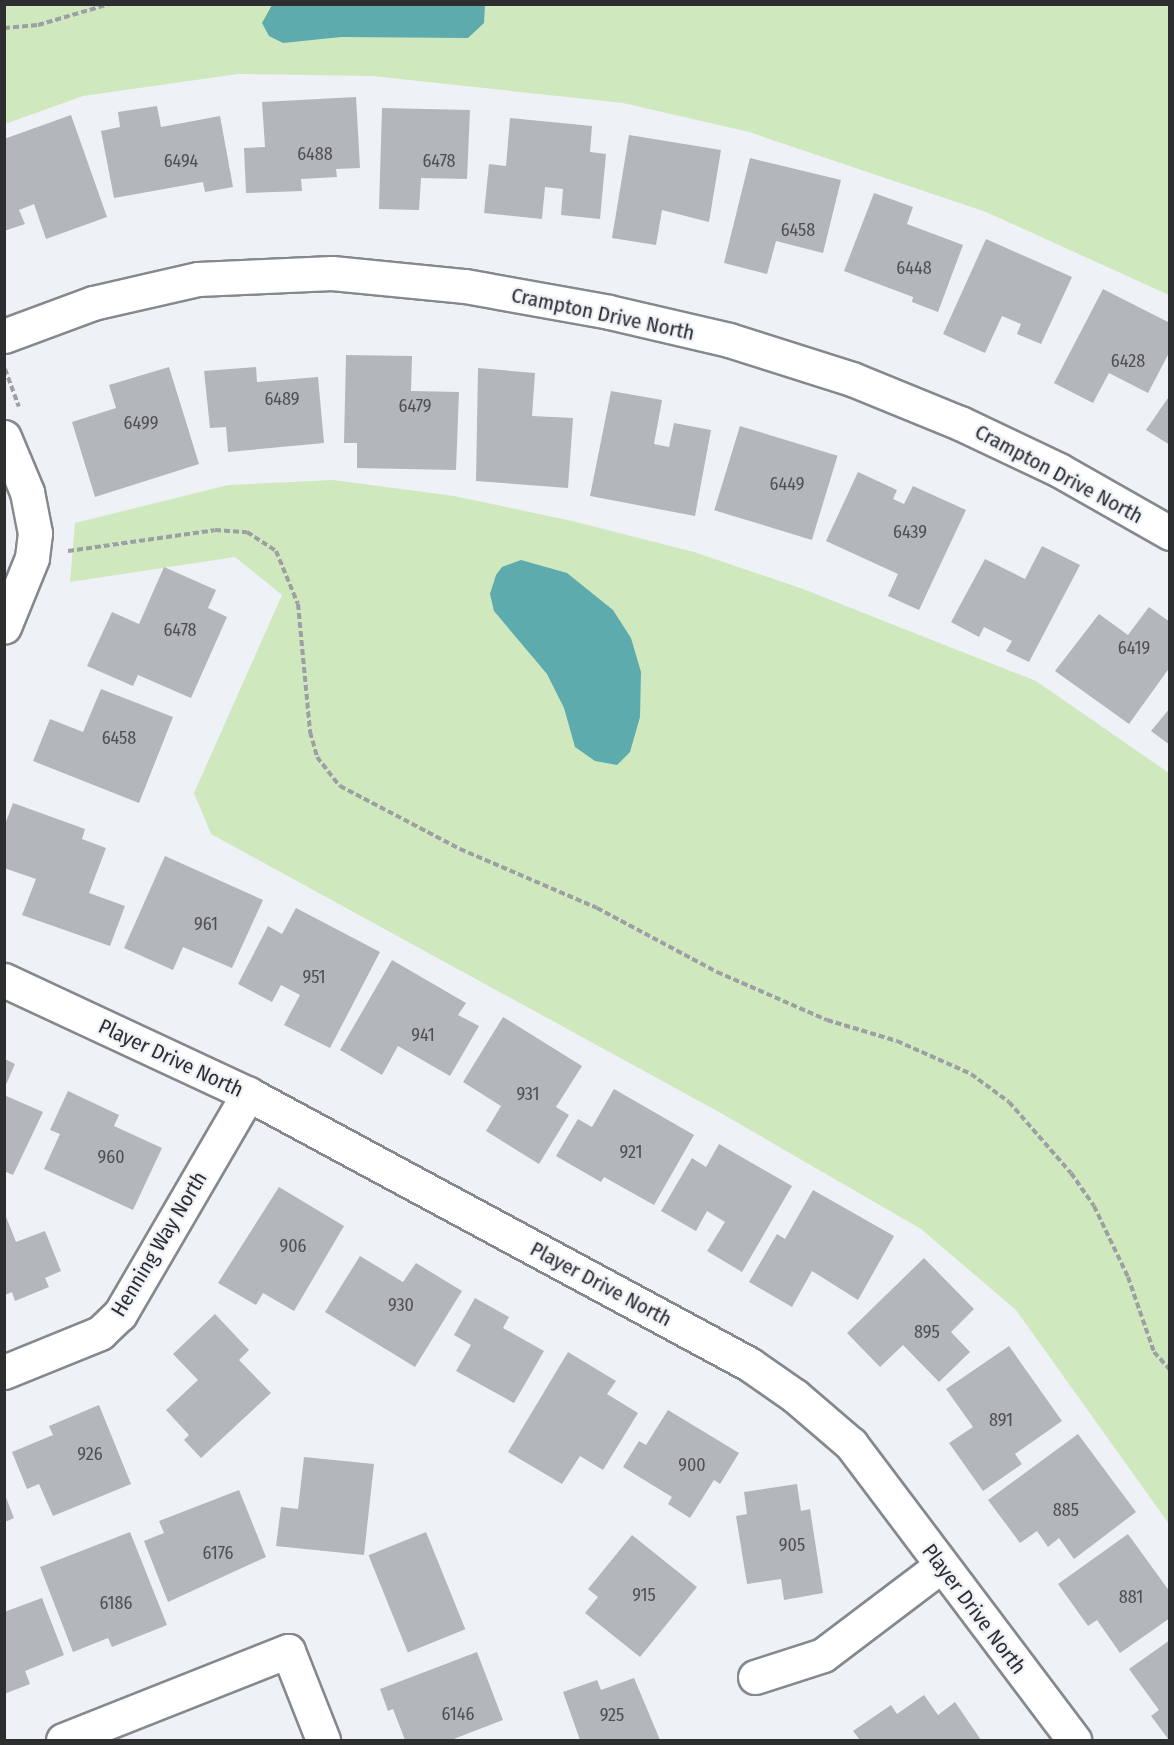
<!DOCTYPE html>
<style>
body{margin:0}
#map{position:relative;width:1174px;height:1745px;overflow:hidden;background:#eef2f7;font-family:"Fira Sans Condensed",sans-serif}
div>[style]{position:absolute}
[style*='--x']{left:calc(var(--x)*1px);top:calc(var(--y)*1px);width:calc(var(--w)*1px);rotate:calc(var(--a)*1deg)}
.green>*{inset:0;background:#cfe8bd}
.water>*{inset:0;background:#5eabae}
.building>*{inset:0;background:#b3b6bb;transform-origin:0 0}
.path>*{height:4px;margin-top:-2px;transform-origin:0;background:repeating-linear-gradient(90deg,#9c9fa3 0 6px,transparent 0 9px)}
.roads{filter:drop-shadow(2px 0 #85898d) drop-shadow(-2px 0 #85898d) drop-shadow(0 2px #85898d) drop-shadow(0 -2px #85898d)}
.minor>*{height:33px;margin:-16.5px;padding:0 16.5px;transform-origin:16.5px;border-radius:16.5px;background:#fff}
span{translate:-50% -50%;white-space:nowrap;text-align:center;line-height:1.15;-webkit-text-stroke:4.5px #eef2f7;paint-order:stroke}
.number-label{font-size:18px;color:#4e5053}
.number-label span{-webkit-text-stroke-width:0}
.street-label{font-size:21px;color:#2c2e30}
.frame{position:absolute;inset:0;border:6px solid #2c2e30;pointer-events:none}
</style>
<div id="map">
<div class="green">
<i style="clip-path:polygon(4px 5px,1169px 5px,1169px 295px,986px 212px,749px 132px,623px 103px,372px 76px,238px 74px,83px 96px,5px 124px)"></i>
<i style="clip-path:polygon(333px 480px,454px 496px,572px 521px,694px 552px,803px 589px,1036px 681px,1169px 773px,1169px 1524px,1016px 1310px,921px 1229px,719px 1112px,211px 834px,194px 793px,282px 595px,235px 557px,70px 582px,75px 523px,228px 485px)"></i>
</div>
<div class="water">
<i style="clip-path:polygon(485px 5px,484px 23px,468px 38px,341px 37px,283px 43px,269px 36px,262px 23px,272px 5px)"></i>
<i style="clip-path:polygon(521px 560px,567px 573px,613px 610px,631px 638px,641px 672px,640px 717px,630px 752px,617px 765px,595px 761px,575px 747px,564px 708px,547px 674px,494px 611px,490px 594px,496px 575px,502px 567px)"></i>
</div>
<div class="building">
<i style="clip-path:polygon(356px 97px,360px 168px,336px 169px,337px 177px,301px 179px,302px 191px,246px 193px,244px 148px,265px 147px,262px 102px)"></i>
<i style="clip-path:polygon(157px 106px,161px 127px,220px 116px,233px 187px,205px 192px,203px 182px,114px 198px,101px 131px,120px 127px,118px 112px)"></i>
<i style="clip-path:polygon(382px 108px,470px 110px,467px 179px,421px 178px,419px 210px,379px 209px)"></i>
<i style="clip-path:polygon(71px 115px,107px 217px,46px 239px,34px 204px,19px 210px,25px 224px,4px 231px,4px 139px)"></i>
<i style="clip-path:polygon(510px 118px,592px 126px,590px 152px,606px 154px,600px 219px,561px 215px,563px 189px,545px 187px,542px 219px,484px 213px,489px 164px,506px 166px)"></i>
<i style="clip-path:polygon(629px 135px,721px 150px,709px 222px,662px 210px,656px 245px,612px 238px)"></i>
<i style="clip-path:polygon(750px 158px,841px 180px,823px 253px,776px 241px,767px 274px,724px 263px)"></i>
<i style="clip-path:polygon(874px 193px,913px 207px,907px 224px,963px 245px,938px 312px,912px 302px,913px 297px,844px 271px)"></i>
<i style="clip-path:polygon(986px 239px,1072px 277px,1041px 344px,1017px 334px,1021px 324px,1002px 316px,985px 353px,943px 334px)"></i>
<i style="clip-path:polygon(1103px 289px,1170px 323px,1170px 351px,1148px 393px,1109px 373px,1093px 403px,1054px 383px)"></i>
<i style="clip-path:polygon(346px 355px,412px 356px,411px 391px,459px 392px,456px 470px,357px 468px,357px 443px,344px 443px)"></i>
<i style="clip-path:polygon(169px 367px,199px 464px,95px 497px,72px 422px,116px 408px,109px 385px)"></i>
<i style="clip-path:polygon(256px 367px,257px 382px,318px 377px,324px 443px,228px 452px,226px 427px,210px 428px,204px 371px)"></i>
<i style="clip-path:polygon(478px 368px,535px 373px,532px 416px,573px 418px,568px 488px,476px 481px)"></i>
<i style="clip-path:polygon(611px 391px,662px 400px,654px 444px,669px 447px,674px 423px,711px 430px,695px 516px,590px 496px)"></i>
<i style="clip-path:polygon(1170px 395px,1170px 445px,1146px 430px)"></i>
<i style="left:740px;top:426px;width:102px;height:88px;rotate:17deg"></i>
<i style="clip-path:polygon(858px 472px,897px 490px,893px 499px,904px 504px,913px 486px,966px 510px,919px 610px,888px 596px,898px 574px,826px 541px)"></i>
<i style="clip-path:polygon(1042px 546px,1080px 565px,1029px 662px,1006px 651px,1012px 641px,984px 627px,979px 637px,951px 622px,985px 559px,1025px 579px)"></i>
<i style="clip-path:polygon(164px 567px,216px 590px,208px 608px,227px 617px,191px 698px,138px 675px,133px 686px,87px 666px,112px 612px,139px 624px)"></i>
<i style="clip-path:polygon(1149px 607px,1170px 622px,1170px 667px,1129px 724px,1055px 671px,1099px 614px,1128px 635px)"></i>
<i style="clip-path:polygon(101px 689px,173px 717px,139px 803px,33px 761px,50px 719px,83px 732px)"></i>
<i style="clip-path:polygon(1170px 708px,1170px 745px,1151px 731px)"></i>
<i style="clip-path:polygon(13px 803px,85px 829px,82px 839px,106px 848px,89px 893px,125px 906px,110px 946px,22px 915px,36px 879px,4px 868px,4px 827px)"></i>
<i style="clip-path:polygon(165px 856px,263px 900px,232px 968px,183px 947px,173px 970px,124px 948px)"></i>
<i style="clip-path:polygon(296px 908px,380px 952px,330px 1048px,284px 1025px,300px 995px,281px 985px,272px 1002px,238px 984px,268px 926px,282px 934px)"></i>
<i style="clip-path:polygon(392px 960px,466px 1003px,458px 1015px,479px 1026px,450px 1076px,398px 1046px,382px 1075px,340px 1050px)"></i>
<i style="clip-path:polygon(503px 1017px,582px 1066px,556px 1107px,569px 1115px,539px 1164px,486px 1131px,501px 1106px,463px 1082px)"></i>
<i style="clip-path:polygon(5px 1059px,15px 1064px,5px 1087px)"></i>
<i style="clip-path:polygon(614px 1089px,694px 1135px,654px 1205px,604px 1177px,601px 1182px,556px 1156px,578px 1119px,592px 1127px)"></i>
<i style="clip-path:polygon(68px 1091px,119px 1115px,114px 1126px,162px 1148px,133px 1210px,44px 1169px,60px 1134px,50px 1130px)"></i>
<i style="clip-path:polygon(4px 1095px,43px 1112px,13px 1175px,4px 1171px)"></i>
<i style="clip-path:polygon(719px 1144px,792px 1186px,742px 1272px,707px 1251px,725px 1222px,707px 1211px,696px 1231px,661px 1211px,692px 1158px,706px 1167px)"></i>
<i style="clip-path:polygon(279px 1187px,344px 1226px,294px 1311px,263px 1293px,256px 1305px,218px 1283px)"></i>
<i style="clip-path:polygon(813px 1190px,894px 1236px,858px 1300px,812px 1271px,792px 1307px,749px 1282px,777px 1234px,785px 1239px)"></i>
<i style="clip-path:polygon(5px 1214px,16px 1242px,45px 1231px,61px 1271px,45px 1278px,49px 1287px,15px 1301px,12px 1292px,5px 1295px)"></i>
<i style="clip-path:polygon(360px 1256px,403px 1282px,416px 1263px,462px 1291px,415px 1367px,325px 1312px)"></i>
<i style="clip-path:polygon(924px 1258px,974px 1309px,951px 1332px,970px 1352px,939px 1382px,903px 1345px,880px 1367px,847px 1333px)"></i>
<i style="clip-path:polygon(475px 1298px,509px 1317px,503px 1328px,544px 1351px,514px 1403px,456px 1371px,471px 1345px,454px 1335px)"></i>
<i style="clip-path:polygon(215px 1314px,249px 1350px,239px 1360px,271px 1393px,201px 1458px,184px 1440px,189px 1435px,166px 1410px,198px 1380px,173px 1354px)"></i>
<i style="clip-path:polygon(1009px 1346px,1062px 1421px,1015px 1454px,1022px 1464px,983px 1491px,949px 1443px,973px 1427px,946px 1389px)"></i>
<i style="clip-path:polygon(568px 1352px,616px 1381px,607px 1394px,638px 1413px,603px 1470px,580px 1456px,562px 1484px,508px 1452px)"></i>
<i style="clip-path:polygon(99px 1405px,131px 1484px,53px 1516px,39px 1484px,27px 1489px,12px 1452px,53px 1435px,49px 1426px)"></i>
<i style="clip-path:polygon(668px 1410px,739px 1453px,720px 1484px,714px 1480px,690px 1518px,668px 1504px,672px 1497px,623px 1467px,639px 1441px,646px 1445px)"></i>
<i style="clip-path:polygon(1078px 1434px,1136px 1512px,1074px 1559px,1059px 1538px,1048px 1547px,1037px 1531px,1020px 1543px,988px 1500px)"></i>
<i style="clip-path:polygon(304px 1457px,374px 1464px,364px 1555px,276px 1546px,281px 1507px,298px 1509px)"></i>
<i style="clip-path:polygon(797px 1484px,801px 1511px,810px 1509px,823px 1593px,784px 1600px,781px 1579px,747px 1584px,736px 1516px,747px 1514px,744px 1492px)"></i>
<i style="clip-path:polygon(239px 1490px,266px 1557px,168px 1602px,144px 1541px,164px 1533px,159px 1521px)"></i>
<i style="clip-path:polygon(5px 1495px,14px 1518px,5px 1522px)"></i>
<i style="clip-path:polygon(130px 1532px,167px 1625px,112px 1647px,108px 1638px,73px 1652px,40px 1567px)"></i>
<i style="left:426px;top:1532px;width:105px;height:62px;rotate:68deg"></i>
<i style="clip-path:polygon(1128px 1534px,1170px 1592px,1170px 1618px,1120px 1653px,1097px 1620px,1088px 1626px,1058px 1584px)"></i>
<i style="clip-path:polygon(632px 1535px,697px 1587px,640px 1657px,585px 1613px,598px 1597px,588px 1589px)"></i>
<i style="clip-path:polygon(42px 1598px,64px 1655px,25px 1671px,30px 1684px,4px 1694px,4px 1612px)"></i>
<i style="clip-path:polygon(1170px 1640px,1170px 1740px,1169px 1740px,1151px 1716px,1159px 1710px,1129px 1669px)"></i>
<i style="clip-path:polygon(477px 1652px,503px 1720px,451px 1740px,405px 1740px,393px 1709px,388px 1711px,380px 1689px)"></i>
<i style="clip-path:polygon(634px 1678px,660px 1740px,580px 1740px,563px 1692px,597px 1680px,601px 1690px)"></i>
<i style="clip-path:polygon(924px 1695px,938px 1715px,955px 1702px,981px 1740px,860px 1740px,853px 1731px,891px 1705px,897px 1714px)"></i>
</div>
<div class="path">
<i style="--x:4;--y:28;--w:34;--a:-5"></i>
<i style="--x:38;--y:25;--w:75;--a:-16.3"></i>
<i style="--x:5;--y:369;--w:40;--a:69.8"></i>
<i style="--x:68;--y:551;--w:148;--a:-8.1"></i>
<i style="--x:215;--y:530;--w:32;--a:4"></i>
<i style="--x:247;--y:532;--w:35;--a:33"></i>
<i style="--x:276;--y:551;--w:57;--a:67.5"></i>
<i style="--x:298;--y:604;--w:129;--a:84.6"></i>
<i style="--x:310;--y:732;--w:26;--a:74"></i>
<i style="--x:317;--y:757;--w:37;--a:52"></i>
<i style="--x:340;--y:786;--w:136;--a:27.7"></i>
<i style="--x:460;--y:849;--w:149;--a:23.3"></i>
<i style="--x:597;--y:908;--w:136;--a:28.1"></i>
<i style="--x:717;--y:972;--w:120;--a:23.6"></i>
<i style="--x:827;--y:1020;--w:73;--a:16.7"></i>
<i style="--x:897;--y:1041;--w:81;--a:24"></i>
<i style="--x:971;--y:1074;--w:47;--a:36.4"></i>
<i style="--x:1009;--y:1102;--w:94;--a:48.9"></i>
<i style="--x:1071;--y:1173;--w:40;--a:55.1"></i>
<i style="--x:1094;--y:1206;--w:79;--a:64.4"></i>
<i style="--x:1128;--y:1277;--w:79;--a:70.9"></i>
<i style="--x:1154;--y:1352;--w:24;--a:48"></i>
</div>
<div class="roads">
<div class="minor">
<i style="--x:4;--y:336;--w:95;--a:-20.3"></i>
<i style="--x:93;--y:303;--w:108;--a:-12.9"></i>
<i style="--x:198;--y:279;--w:134;--a:-2.6"></i>
<i style="--x:332;--y:273;--w:134;--a:5.6"></i>
<i style="--x:465;--y:286;--w:146;--a:10.2"></i>
<i style="--x:609;--y:312;--w:123;--a:13.1"></i>
<i style="--x:729;--y:340;--w:129;--a:17.6"></i>
<i style="--x:852;--y:379;--w:117;--a:22.2"></i>
<i style="--x:960;--y:423;--w:110;--a:25.4"></i>
<i style="--x:1059;--y:470;--w:128;--a:29.6"></i>
<i style="--x:4;--y:437;--w:60;--a:67.3"></i>
<i style="--x:27;--y:492;--w:42;--a:79"></i>
<i style="--x:35;--y:533;--w:25;--a:97"></i>
<i style="--x:32;--y:558;--w:74;--a:112.1"></i>
<i style="--x:4;--y:980;--w:269;--a:25"></i>
<i style="--x:248;--y:1094;--w:569;--a:28.32"></i>
<i style="--x:749;--y:1364;--w:56;--a:34.8"></i>
<i style="--x:795;--y:1396;--w:74;--a:40.6"></i>
<i style="--x:851;--y:1444;--w:371;--a:53"></i>
<i style="--x:4;--y:1372;--w:104;--a:-22.1"></i>
<i style="--x:100;--y:1333;--w:28;--a:-44"></i>
<i style="--x:120;--y:1314;--w:255;--a:-59.8"></i>
<i style="--x:755;--y:1677;--w:71;--a:-17.9"></i>
<i style="--x:823;--y:1655;--w:149;--a:-37.1"></i>
<i style="--x:63;--y:1740;--w:242;--a:-21.6"></i>
<i style="--x:288;--y:1651;--w:96;--a:68.5"></i>
</div>
</div>
<div class="number-label">
<span style="left:315px;top:154px">6488</span>
<span style="left:181px;top:161px">6494</span>
<span style="left:439px;top:161px">6478</span>
<span style="left:798px;top:230px">6458</span>
<span style="left:914px;top:268px">6448</span>
<span style="left:1128px;top:361px">6428</span>
<span style="left:282px;top:399px">6489</span>
<span style="left:415px;top:406px">6479</span>
<span style="left:141px;top:423px">6499</span>
<span style="left:787px;top:484px">6449</span>
<span style="left:910px;top:532px">6439</span>
<span style="left:180px;top:630px">6478</span>
<span style="left:1134px;top:648px">6419</span>
<span style="left:119px;top:738px">6458</span>
<span style="left:206px;top:924px">961</span>
<span style="left:314px;top:977px">951</span>
<span style="left:423px;top:1035px">941</span>
<span style="left:528px;top:1094px">931</span>
<span style="left:631px;top:1152px">921</span>
<span style="left:111px;top:1157px">960</span>
<span style="left:293px;top:1246px">906</span>
<span style="left:401px;top:1305px">930</span>
<span style="left:927px;top:1332px">895</span>
<span style="left:1001px;top:1420px">891</span>
<span style="left:90px;top:1454px">926</span>
<span style="left:692px;top:1465px">900</span>
<span style="left:1066px;top:1510px">885</span>
<span style="left:792px;top:1545px">905</span>
<span style="left:218px;top:1553px">6176</span>
<span style="left:644px;top:1595px">915</span>
<span style="left:1131px;top:1597px">881</span>
<span style="left:116px;top:1603px">6186</span>
<span style="left:458px;top:1714px">6146</span>
<span style="left:612px;top:1715px">925</span>
</div>
<div class="street-label">
<span style="left:603px;top:314px;rotate:12deg">Crampton Drive North</span>
<span style="left:1059px;top:474px;rotate:28deg">Crampton Drive North</span>
<span style="left:171px;top:1058px;rotate:25deg">Player Drive North</span>
<span style="left:159px;top:1244px;rotate:-59deg">Henning Way North</span>
<span style="left:601px;top:1284px;rotate:28deg">Player Drive North</span>
<span style="left:974px;top:1609px;rotate:53deg">Player Drive North</span>
</div>
<div class="frame"></div>
</div>
